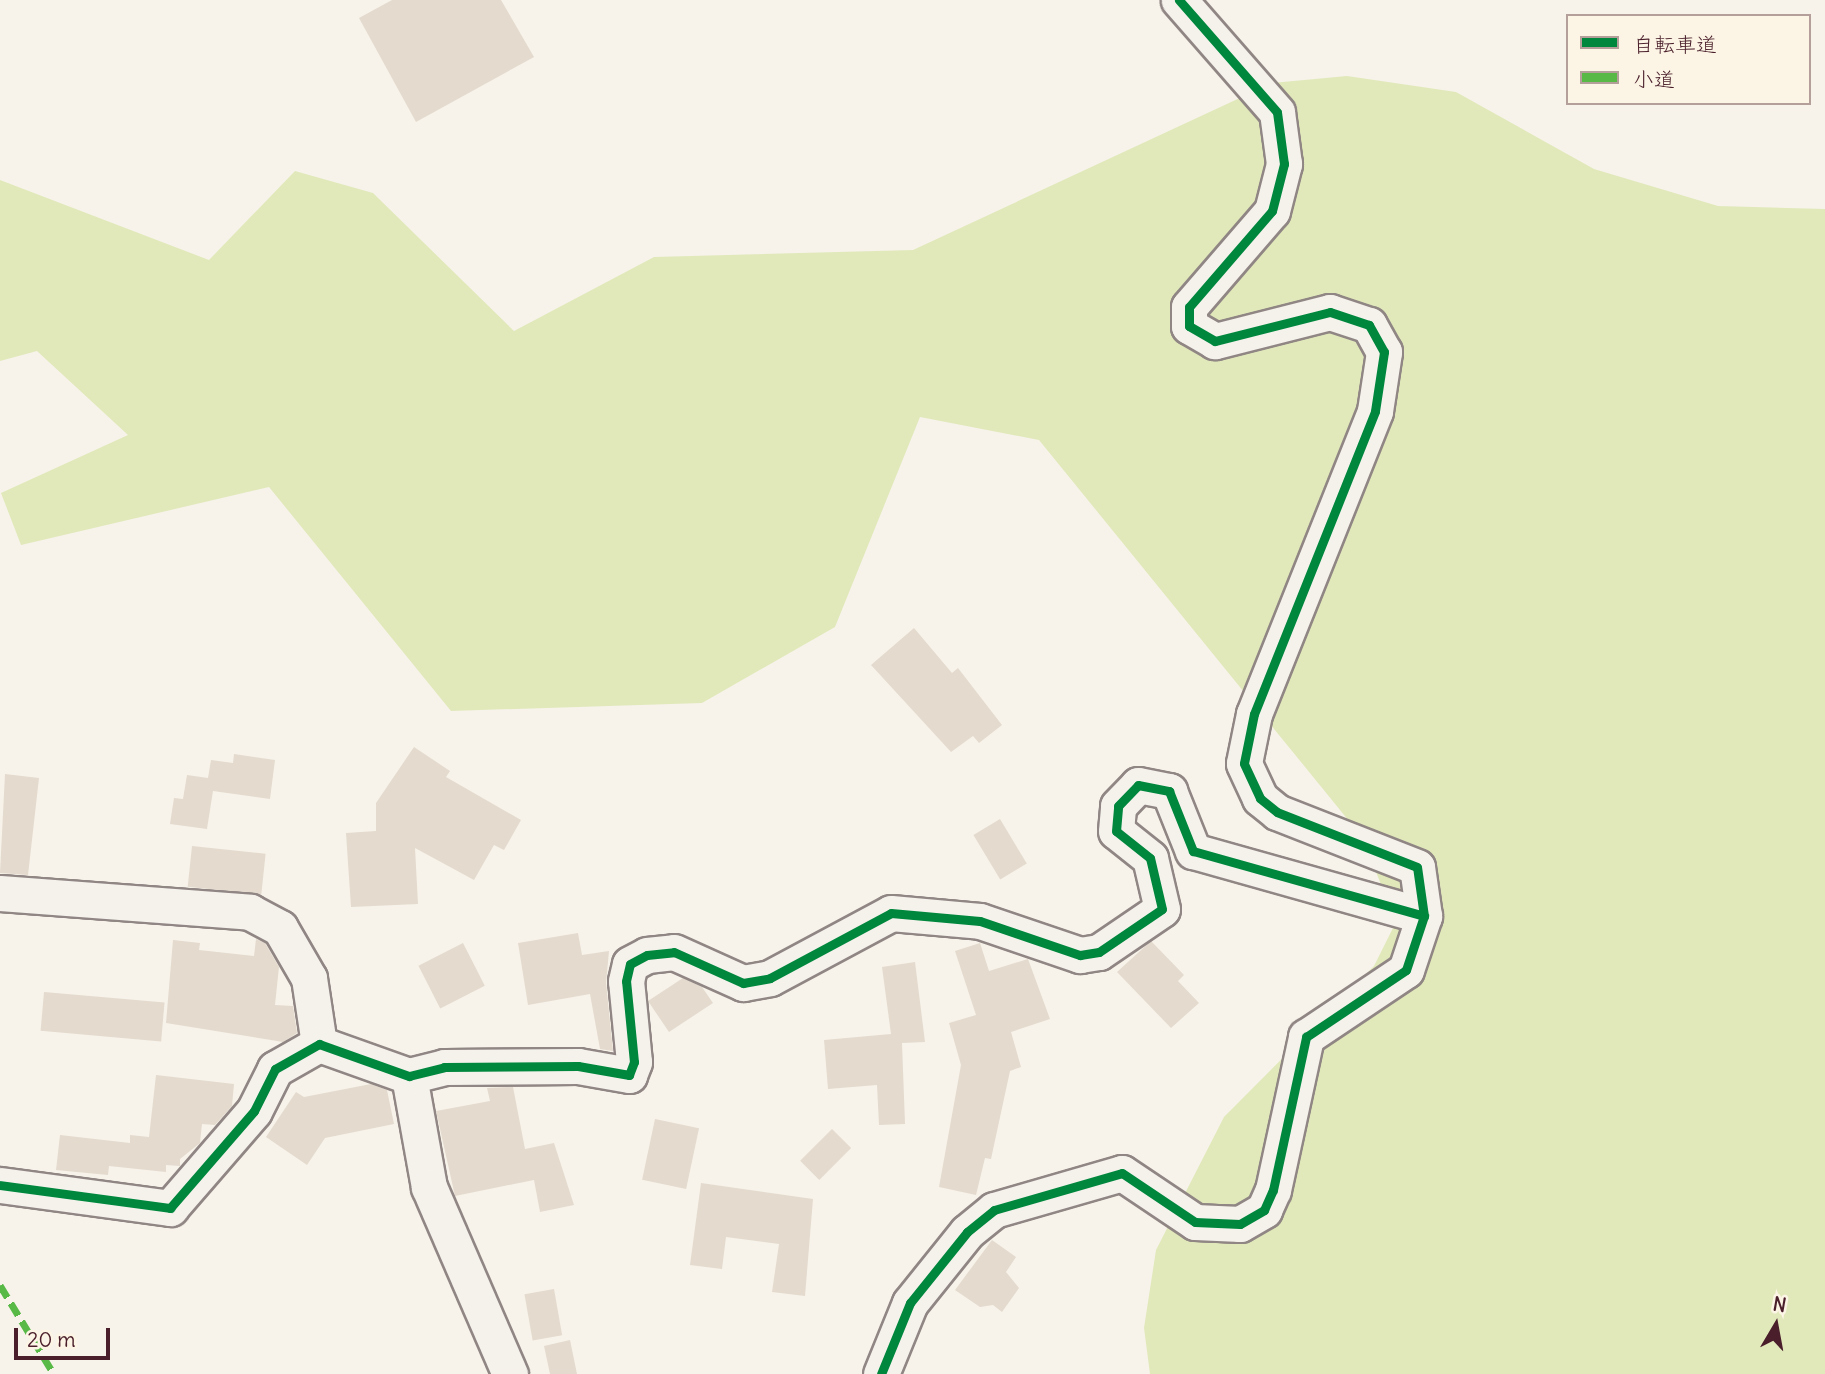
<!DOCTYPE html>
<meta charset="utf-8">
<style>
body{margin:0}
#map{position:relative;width:1825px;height:1374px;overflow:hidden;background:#f7f3ea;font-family:Delius,"Klee One",sans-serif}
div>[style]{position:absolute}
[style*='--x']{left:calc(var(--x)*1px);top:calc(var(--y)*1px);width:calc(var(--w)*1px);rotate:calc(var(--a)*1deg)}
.green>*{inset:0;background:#e1e9bb}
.building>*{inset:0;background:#e4dace;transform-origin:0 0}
.roads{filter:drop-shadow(2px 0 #908684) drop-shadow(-2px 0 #908684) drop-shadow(0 2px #908684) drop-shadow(0 -2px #908684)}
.minor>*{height:35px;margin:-17.5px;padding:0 17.5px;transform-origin:17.5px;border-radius:17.5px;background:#f5f2ec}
.quiet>*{height:7px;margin-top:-3.5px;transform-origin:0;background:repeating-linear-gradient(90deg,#58b947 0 14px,transparent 0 21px)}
.cycleway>*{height:9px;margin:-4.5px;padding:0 4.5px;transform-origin:4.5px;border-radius:4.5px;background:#00873e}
span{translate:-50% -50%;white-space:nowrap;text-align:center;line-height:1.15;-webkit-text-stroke:6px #fcf5e5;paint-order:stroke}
.legend{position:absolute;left:1566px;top:14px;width:245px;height:91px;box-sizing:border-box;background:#fcf5e5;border:2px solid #b59f9b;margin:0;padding:9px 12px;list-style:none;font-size:21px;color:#4a1f2b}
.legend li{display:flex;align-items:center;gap:14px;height:35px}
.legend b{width:35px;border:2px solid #b59f9b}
.north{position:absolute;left:1741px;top:1290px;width:70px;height:70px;-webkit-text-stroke:5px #fcf5e5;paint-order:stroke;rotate:10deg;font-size:19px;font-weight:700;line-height:28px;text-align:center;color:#4a1f2b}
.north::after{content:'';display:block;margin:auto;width:24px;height:32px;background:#4a1f2b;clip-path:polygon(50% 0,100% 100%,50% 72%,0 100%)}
.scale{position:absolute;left:14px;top:1328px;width:96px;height:32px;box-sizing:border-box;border:4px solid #4a1f2b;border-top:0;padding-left:9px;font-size:21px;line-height:24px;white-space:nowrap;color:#4a1f2b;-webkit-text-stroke:5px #fcf5e5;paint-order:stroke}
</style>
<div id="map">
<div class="green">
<i style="clip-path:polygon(1347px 76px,1456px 92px,1594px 169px,1718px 206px,1825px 209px,1825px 1374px,1150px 1374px,1144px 1328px,1156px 1250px,1224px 1117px,1374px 966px,1396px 922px,1362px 837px,1039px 440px,920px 417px,835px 627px,702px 703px,451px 711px,269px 487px,21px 545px,1px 493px,128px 435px,37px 351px,0 361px,0 180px,209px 260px,295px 171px,373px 193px,514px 331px,654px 257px,913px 250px,1272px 83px)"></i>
</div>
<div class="building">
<i style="clip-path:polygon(392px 0,501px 0,534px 57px,416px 122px,359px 18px)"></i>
<i style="clip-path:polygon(914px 628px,952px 673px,958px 668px,1002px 725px,979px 743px,973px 736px,951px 752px,871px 665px)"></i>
<i style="clip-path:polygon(414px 747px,450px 771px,446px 777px,521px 820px,504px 850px,494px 845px,474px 880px,415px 848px,418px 904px,351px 907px,346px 833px,376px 831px,376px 803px)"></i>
<i style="clip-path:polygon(234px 754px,275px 760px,270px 799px,213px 791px,207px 829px,170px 824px,174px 798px,183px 799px,187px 775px,208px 778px,211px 760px,233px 763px)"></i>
<i style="clip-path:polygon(5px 774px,39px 778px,28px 875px,0 873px)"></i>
<i style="left:1000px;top:819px;width:52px;height:31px;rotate:59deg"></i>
<i style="left:192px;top:846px;width:74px;height:41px;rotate:6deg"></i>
<i style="clip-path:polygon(578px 933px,582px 955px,609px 951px,606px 983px,613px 1051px,600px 1049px,590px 994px,528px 1005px,518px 943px)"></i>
<i style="clip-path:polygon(256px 939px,265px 943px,279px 967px,275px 1005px,293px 1006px,297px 1033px,283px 1042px,166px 1023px,173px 940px,200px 943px,199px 950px,254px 956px)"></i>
<i style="clip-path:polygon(1151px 941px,1184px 975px,1178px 981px,1199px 1003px,1171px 1028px,1117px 972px)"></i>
<i style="left:463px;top:943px;width:48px;height:50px;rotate:63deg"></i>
<i style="clip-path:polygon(980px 943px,989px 971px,1028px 959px,1050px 1019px,1011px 1032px,1021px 1067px,1010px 1071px,991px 1159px,985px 1158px,976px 1195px,939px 1187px,961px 1065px,949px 1023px,976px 1015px,955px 951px)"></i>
<i style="clip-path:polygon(915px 962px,925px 1042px,902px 1043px,905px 1124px,879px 1125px,877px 1085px,828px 1089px,824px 1040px,891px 1034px,882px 967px)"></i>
<i style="clip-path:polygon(683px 978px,702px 987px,713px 1003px,669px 1032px,648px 1001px)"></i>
<i style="left:44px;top:992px;width:121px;height:39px;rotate:5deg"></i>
<i style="clip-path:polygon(156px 1075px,234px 1084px,232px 1106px,215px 1125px,202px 1124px,200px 1143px,180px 1159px,180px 1166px,166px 1165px,166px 1172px,109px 1166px,108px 1175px,56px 1170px,60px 1135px,130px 1143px,130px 1135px,149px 1137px)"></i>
<i style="clip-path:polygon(371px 1084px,387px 1090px,394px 1124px,325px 1138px,307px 1165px,266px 1137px,296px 1092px,304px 1097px)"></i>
<i style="clip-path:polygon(513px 1087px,525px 1149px,554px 1143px,574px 1205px,540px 1212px,534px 1180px,455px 1196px,436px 1111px,490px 1101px,487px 1088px)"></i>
<i style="left:655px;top:1119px;width:45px;height:62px;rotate:12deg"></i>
<i style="left:832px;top:1129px;width:27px;height:45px;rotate:45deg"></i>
<i style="clip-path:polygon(701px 1183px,813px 1199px,805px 1296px,772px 1292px,779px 1244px,726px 1237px,722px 1269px,690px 1265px)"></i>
<i style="clip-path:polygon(992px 1240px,1016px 1257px,1006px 1272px,1019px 1288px,1002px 1312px,993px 1305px,980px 1307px,955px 1290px)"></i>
<i style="left:554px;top:1289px;width:47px;height:30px;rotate:80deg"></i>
<i style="clip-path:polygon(570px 1340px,577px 1374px,550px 1374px,544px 1346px)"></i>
</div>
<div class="roads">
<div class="minor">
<i style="--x:0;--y:893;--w:251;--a:4.3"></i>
<i style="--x:250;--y:912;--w:34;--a:28"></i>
<i style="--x:280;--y:928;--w:58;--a:59.9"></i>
<i style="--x:309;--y:978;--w:67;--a:81.4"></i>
<i style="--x:409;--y:1076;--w:113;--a:79.8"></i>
<i style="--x:429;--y:1187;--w:204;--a:66.6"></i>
<i style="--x:0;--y:1185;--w:172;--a:7.7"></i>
<i style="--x:170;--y:1208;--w:128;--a:-49.1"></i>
<i style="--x:254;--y:1111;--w:47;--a:-63.4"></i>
<i style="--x:275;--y:1069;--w:51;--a:-29.6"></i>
<i style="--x:319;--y:1044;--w:96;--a:19.6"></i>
<i style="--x:409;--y:1076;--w:36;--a:-14"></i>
<i style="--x:444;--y:1067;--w:134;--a:-0.4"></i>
<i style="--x:578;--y:1066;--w:52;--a:10"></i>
<i style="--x:629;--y:1075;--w:14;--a:-69"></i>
<i style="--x:634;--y:1062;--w:81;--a:-95.6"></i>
<i style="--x:626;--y:981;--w:17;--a:-77"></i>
<i style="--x:630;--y:964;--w:19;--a:-28"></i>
<i style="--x:647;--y:955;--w:27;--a:-6"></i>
<i style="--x:674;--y:952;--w:76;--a:24.2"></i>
<i style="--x:743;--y:983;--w:27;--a:-10"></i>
<i style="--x:770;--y:978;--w:137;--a:-28.2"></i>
<i style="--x:891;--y:913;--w:89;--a:5.1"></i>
<i style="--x:980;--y:921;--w:106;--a:18.8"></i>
<i style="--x:1080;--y:955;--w:19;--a:-9"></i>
<i style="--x:1099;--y:952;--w:76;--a:-34.3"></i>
<i style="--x:1162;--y:909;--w:52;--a:-103.2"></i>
<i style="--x:1150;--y:858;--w:43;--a:-141.5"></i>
<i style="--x:1116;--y:831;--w:25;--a:-85"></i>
<i style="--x:1118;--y:806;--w:29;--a:-46"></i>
<i style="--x:1138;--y:785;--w:32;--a:11"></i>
<i style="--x:1169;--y:791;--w:65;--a:68.2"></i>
<i style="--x:1193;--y:851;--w:240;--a:15.7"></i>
<i style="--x:881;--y:1374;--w:77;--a:-67.8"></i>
<i style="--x:910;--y:1303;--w:91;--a:-51.2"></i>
<i style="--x:967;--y:1232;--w:35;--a:-39"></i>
<i style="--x:994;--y:1210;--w:133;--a:-16.1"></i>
<i style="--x:1122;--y:1173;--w:88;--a:33.9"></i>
<i style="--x:1195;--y:1222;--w:45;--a:2.5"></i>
<i style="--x:1240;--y:1224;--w:28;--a:-30"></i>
<i style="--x:1264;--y:1210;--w:22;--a:-66"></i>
<i style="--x:1273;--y:1190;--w:157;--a:-77.8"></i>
<i style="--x:1306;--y:1037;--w:120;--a:-33.8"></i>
<i style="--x:1406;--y:970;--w:57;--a:-71.6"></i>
<i style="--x:1424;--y:916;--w:49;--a:-98.1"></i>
<i style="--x:1417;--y:867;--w:150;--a:-158.6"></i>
<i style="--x:1277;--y:812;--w:22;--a:-141"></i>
<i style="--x:1260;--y:798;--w:38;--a:-115"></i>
<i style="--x:1244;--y:763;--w:50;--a:-78.5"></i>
<i style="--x:1254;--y:714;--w:326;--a:-68.2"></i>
<i style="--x:1375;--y:411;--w:60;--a:-81.3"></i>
<i style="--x:1384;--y:352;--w:31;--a:-119"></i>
<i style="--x:1369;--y:325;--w:41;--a:-161.6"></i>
<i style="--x:1330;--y:312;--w:119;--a:165.8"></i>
<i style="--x:1215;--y:341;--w:30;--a:-150"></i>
<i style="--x:1189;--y:326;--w:19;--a:-90"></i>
<i style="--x:1189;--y:307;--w:127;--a:-49.2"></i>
<i style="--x:1272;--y:211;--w:49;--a:-75.7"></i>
<i style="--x:1284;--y:164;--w:52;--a:-97.7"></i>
<i style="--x:1277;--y:112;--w:149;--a:-131.2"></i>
</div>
</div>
<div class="quiet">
<i style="--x:0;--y:1285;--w:104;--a:58.8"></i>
</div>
<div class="cycleway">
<i style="--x:0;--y:1185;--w:172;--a:7.7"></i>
<i style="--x:170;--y:1208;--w:128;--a:-49.1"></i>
<i style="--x:254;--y:1111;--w:47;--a:-63.4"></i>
<i style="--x:275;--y:1069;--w:51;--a:-29.6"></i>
<i style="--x:319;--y:1044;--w:96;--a:19.6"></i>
<i style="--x:409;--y:1076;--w:36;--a:-14"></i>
<i style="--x:444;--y:1067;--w:134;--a:-0.4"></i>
<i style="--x:578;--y:1066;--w:52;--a:10"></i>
<i style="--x:629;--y:1075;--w:14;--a:-69"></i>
<i style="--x:634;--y:1062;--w:81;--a:-95.6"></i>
<i style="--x:626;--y:981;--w:17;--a:-77"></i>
<i style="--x:630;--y:964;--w:19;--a:-28"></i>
<i style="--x:647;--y:955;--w:27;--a:-6"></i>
<i style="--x:674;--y:952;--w:76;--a:24.2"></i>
<i style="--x:743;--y:983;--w:27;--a:-10"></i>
<i style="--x:770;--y:978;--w:137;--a:-28.2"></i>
<i style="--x:891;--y:913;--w:89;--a:5.1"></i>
<i style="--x:980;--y:921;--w:106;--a:18.8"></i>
<i style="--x:1080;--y:955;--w:19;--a:-9"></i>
<i style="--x:1099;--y:952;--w:76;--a:-34.3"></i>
<i style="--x:1162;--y:909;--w:52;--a:-103.2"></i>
<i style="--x:1150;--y:858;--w:43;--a:-141.5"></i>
<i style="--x:1116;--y:831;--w:25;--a:-85"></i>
<i style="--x:1118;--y:806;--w:29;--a:-46"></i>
<i style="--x:1138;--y:785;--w:32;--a:11"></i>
<i style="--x:1169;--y:791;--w:65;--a:68.2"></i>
<i style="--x:1193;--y:851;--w:240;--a:15.7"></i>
<i style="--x:881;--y:1374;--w:77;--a:-67.8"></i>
<i style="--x:910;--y:1303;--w:91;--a:-51.2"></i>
<i style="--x:967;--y:1232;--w:35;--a:-39"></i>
<i style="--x:994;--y:1210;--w:133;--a:-16.1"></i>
<i style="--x:1122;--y:1173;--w:88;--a:33.9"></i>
<i style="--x:1195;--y:1222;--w:45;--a:2.5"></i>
<i style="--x:1240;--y:1224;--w:28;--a:-30"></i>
<i style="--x:1264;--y:1210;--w:22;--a:-66"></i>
<i style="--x:1273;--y:1190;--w:157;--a:-77.8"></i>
<i style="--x:1306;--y:1037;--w:120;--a:-33.8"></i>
<i style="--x:1406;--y:970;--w:57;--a:-71.6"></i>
<i style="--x:1424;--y:916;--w:49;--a:-98.1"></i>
<i style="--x:1417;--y:867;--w:150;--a:-158.6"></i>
<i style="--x:1277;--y:812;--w:22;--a:-141"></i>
<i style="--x:1260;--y:798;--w:38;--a:-115"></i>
<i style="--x:1244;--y:763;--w:50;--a:-78.5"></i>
<i style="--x:1254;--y:714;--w:326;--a:-68.2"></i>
<i style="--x:1375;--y:411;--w:60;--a:-81.3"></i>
<i style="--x:1384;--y:352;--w:31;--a:-119"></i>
<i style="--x:1369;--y:325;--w:41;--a:-161.6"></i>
<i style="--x:1330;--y:312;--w:119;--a:165.8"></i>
<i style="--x:1215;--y:341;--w:30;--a:-150"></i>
<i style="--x:1189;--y:326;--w:19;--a:-90"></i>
<i style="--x:1189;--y:307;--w:127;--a:-49.2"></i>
<i style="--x:1272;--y:211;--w:49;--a:-75.7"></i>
<i style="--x:1284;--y:164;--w:52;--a:-97.7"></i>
<i style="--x:1277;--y:112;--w:149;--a:-131.2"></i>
</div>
<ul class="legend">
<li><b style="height:9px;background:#00873e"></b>自転車道</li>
<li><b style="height:9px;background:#58b947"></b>小道</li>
</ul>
<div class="north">N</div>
<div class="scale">20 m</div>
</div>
